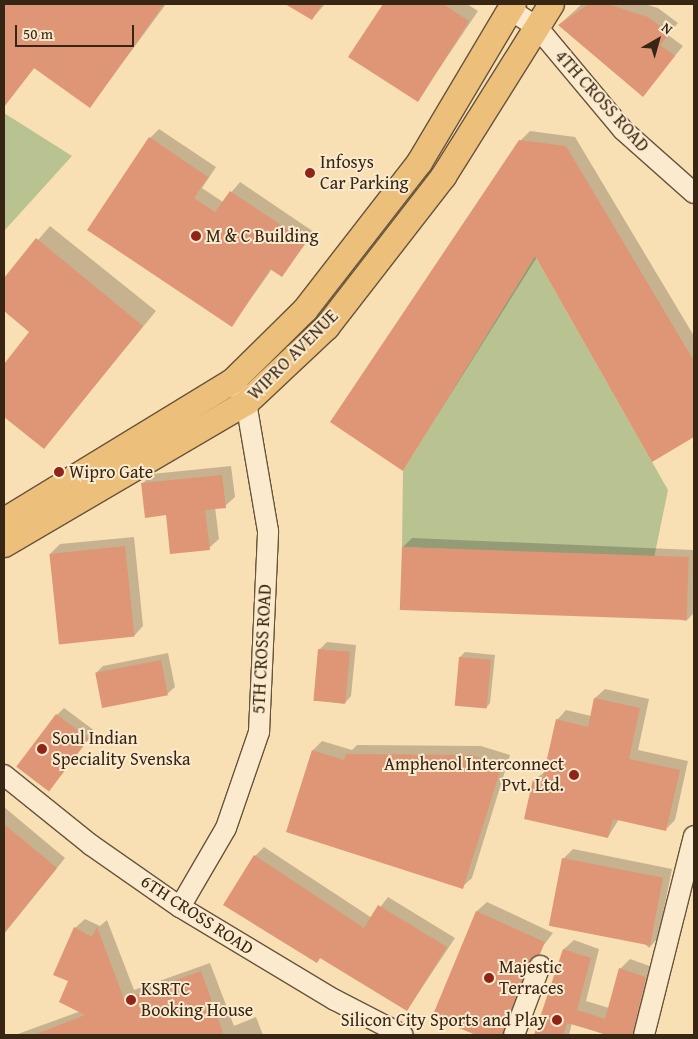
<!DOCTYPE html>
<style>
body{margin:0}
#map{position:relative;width:698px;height:1039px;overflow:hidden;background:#f9dfb4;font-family:"Gentium Book Plus",serif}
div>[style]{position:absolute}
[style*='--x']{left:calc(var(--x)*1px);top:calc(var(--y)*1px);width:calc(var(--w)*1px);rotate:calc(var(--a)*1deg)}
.green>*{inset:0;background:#b8c391}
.shadow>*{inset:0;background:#0003}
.building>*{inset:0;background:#de9677;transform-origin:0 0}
.roads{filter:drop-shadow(1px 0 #67543b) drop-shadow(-1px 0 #67543b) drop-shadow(0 1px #67543b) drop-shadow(0 -1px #67543b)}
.minor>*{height:20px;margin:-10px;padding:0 10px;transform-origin:10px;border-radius:10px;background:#fbeace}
.major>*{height:25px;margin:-12.5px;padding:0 12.5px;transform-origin:12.5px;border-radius:12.5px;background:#ecc07a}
.dots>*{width:14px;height:14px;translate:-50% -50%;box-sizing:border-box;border:2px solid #fbeace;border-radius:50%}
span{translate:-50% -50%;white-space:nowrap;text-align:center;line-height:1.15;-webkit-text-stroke:4px #fbeace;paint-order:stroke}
.street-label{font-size:18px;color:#362613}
.poi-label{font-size:18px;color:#362613}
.left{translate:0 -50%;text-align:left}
.right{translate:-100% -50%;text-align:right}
.frame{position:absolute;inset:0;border:5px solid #362613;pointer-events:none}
.north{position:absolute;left:633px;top:15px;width:50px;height:50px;-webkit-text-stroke:4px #fbeace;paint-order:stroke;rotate:38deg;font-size:14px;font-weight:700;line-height:20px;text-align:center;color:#362613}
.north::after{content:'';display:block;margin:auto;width:18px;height:22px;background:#362613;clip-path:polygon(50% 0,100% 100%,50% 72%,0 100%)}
.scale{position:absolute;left:15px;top:25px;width:119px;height:22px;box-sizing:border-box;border:2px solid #362613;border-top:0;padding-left:6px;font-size:15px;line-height:18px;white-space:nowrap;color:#362613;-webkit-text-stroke:4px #fbeace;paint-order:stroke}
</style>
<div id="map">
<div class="green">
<i style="clip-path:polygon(4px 113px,72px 156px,4px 231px)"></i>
<i style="clip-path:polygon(535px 256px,668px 490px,654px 558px,402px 547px,403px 471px)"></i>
</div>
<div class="shadow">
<i style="clip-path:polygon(4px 4px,166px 4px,90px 107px,35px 67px,4px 106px)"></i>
<i style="clip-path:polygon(287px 4px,325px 4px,312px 19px)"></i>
<i style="clip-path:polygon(384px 4px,467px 4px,478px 11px,418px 100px,350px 57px)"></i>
<i style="clip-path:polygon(582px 4px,645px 4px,658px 8px,678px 23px,668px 35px,683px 46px,643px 95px,560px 24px)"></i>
<i style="clip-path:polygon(159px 129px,216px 167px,202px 188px,223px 202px,240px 182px,314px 232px,282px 276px,272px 269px,232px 325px,150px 138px)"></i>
<i style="clip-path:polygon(530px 131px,575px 137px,694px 336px,694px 435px,652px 460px,537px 257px,403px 470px,520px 141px)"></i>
<i style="clip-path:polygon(50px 226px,156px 311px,44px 448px,4px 415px,4px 366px,31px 332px,4px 310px,4px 280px)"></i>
<i style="clip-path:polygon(231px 466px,235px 497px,225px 506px,215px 507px,219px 539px,209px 548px,167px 514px,142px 484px,152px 474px)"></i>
<i style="clip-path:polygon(134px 537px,143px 626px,134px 636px,50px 554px,60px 544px)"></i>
<i style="clip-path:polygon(412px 538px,694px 550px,694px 613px,686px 621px,403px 547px)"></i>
<i style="clip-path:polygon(327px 642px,356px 645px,351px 696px,344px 704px,314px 700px,320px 649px)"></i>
<i style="clip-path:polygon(465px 652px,495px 655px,490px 703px,486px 708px,460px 657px)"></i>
<i style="clip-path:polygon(168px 653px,175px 687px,167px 694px,96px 673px,103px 666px)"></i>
<i style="clip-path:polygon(605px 689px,649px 699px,638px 750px,688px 761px,675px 820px,666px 829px,619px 819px,608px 837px,534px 780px,546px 771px,557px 720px,566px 710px,591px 716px,595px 698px)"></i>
<i style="clip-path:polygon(64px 708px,95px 731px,50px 789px,57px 715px)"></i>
<i style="clip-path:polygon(322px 741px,352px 750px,357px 745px,481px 746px,510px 755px,472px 878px,462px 887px,313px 750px)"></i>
<i style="clip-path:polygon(4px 807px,65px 858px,4px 934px)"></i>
<i style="clip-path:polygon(264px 847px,372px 918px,388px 897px,455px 938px,407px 1010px,321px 957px,317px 962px,255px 856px)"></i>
<i style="clip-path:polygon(573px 849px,672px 869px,658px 938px,649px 948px,563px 859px)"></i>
<i style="clip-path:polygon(487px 902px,553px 933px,536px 955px,511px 1035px,479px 1035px,434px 1016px,477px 911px)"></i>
<i style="clip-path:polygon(85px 919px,100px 926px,107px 920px,134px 990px,210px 963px,234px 1026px,256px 1017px,263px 1035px,194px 1035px,191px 1029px,174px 1035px,15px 1035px,81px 1011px,70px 981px,75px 928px)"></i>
<i style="clip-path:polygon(574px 940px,599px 949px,586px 1001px,609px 1008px,620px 969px,630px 959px,655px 968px,640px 1035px,606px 1035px,572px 1023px,569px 1035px,535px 1035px,564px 949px)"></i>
</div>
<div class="building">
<i style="clip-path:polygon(4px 4px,164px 4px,90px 108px,34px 68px,4px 107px)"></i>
<i style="clip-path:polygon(285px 4px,322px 4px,312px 20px)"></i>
<i style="clip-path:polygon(383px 4px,443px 4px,469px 21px,418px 102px,348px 57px)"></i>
<i style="clip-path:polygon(589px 4px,608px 4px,648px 17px,670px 33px,660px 45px,675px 56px,643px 97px,558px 25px)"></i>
<i style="clip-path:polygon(149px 137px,208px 177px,194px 198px,215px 212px,230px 191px,306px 242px,282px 277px,270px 269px,232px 327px,87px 230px)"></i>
<i style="clip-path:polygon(519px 140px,566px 146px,694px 361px,694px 437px,652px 462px,535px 256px,403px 471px,330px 422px)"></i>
<i style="clip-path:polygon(36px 238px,143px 326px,44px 449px,4px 417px,4px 364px,29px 332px,4px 311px,4px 278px)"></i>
<i style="clip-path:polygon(222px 475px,226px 508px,205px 510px,210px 550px,170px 554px,166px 515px,145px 518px,141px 483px)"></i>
<i style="left:125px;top:546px;width:91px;height:76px;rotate:84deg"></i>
<i style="left:402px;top:547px;width:287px;height:63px;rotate:2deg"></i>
<i style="left:318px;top:649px;width:32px;height:52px;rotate:5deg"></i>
<i style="left:459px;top:657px;width:32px;height:49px;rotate:5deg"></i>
<i style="left:161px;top:660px;width:36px;height:67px;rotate:79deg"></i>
<i style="clip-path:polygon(594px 698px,640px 708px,629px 759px,680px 770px,666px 831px,613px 819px,608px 838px,524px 819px,533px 779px,542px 781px,556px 719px,588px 727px)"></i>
<i style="left:56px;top:714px;width:41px;height:66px;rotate:37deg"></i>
<i style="clip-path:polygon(312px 750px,344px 760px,346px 754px,471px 755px,502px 765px,463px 889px,286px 832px)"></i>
<i style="clip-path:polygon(4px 824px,57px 868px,4px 933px)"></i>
<i style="clip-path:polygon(254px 855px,364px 928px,378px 905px,447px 947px,407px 1011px,320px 958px,317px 963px,223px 905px)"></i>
<i style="left:562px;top:858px;width:103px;height:69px;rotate:11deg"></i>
<i style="clip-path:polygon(476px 911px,545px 942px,540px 954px,529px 962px,502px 1035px,476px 1035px,432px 1017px)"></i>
<i style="clip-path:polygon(74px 927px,92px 937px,97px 927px,124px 999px,201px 971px,224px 1035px,34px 1035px,85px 1015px,59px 1002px,68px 981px,53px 975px)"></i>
<i style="clip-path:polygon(563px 949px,591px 958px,577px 1010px,605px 1019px,619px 968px,646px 977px,632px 1035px,608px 1035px,567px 1023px,563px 1035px,534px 1035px)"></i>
</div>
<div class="roads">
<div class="minor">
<i style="--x:509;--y:9;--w:33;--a:33"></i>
<i style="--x:537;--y:27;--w:134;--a:50.1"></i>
<i style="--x:623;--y:130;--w:95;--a:41.6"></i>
<i style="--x:4;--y:775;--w:112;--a:38.8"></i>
<i style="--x:91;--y:845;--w:108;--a:34.9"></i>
<i style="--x:180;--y:907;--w:181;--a:31"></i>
<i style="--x:335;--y:1000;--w:76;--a:27.2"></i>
<i style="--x:180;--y:907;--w:91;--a:-59.8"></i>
<i style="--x:226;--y:828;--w:102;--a:-71"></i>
<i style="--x:259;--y:732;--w:201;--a:-87.4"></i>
<i style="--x:268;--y:531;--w:131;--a:-99.7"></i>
<i style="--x:246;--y:402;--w:26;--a:-121"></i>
<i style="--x:514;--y:1035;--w:74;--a:-69.4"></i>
<i style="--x:644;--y:1035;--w:205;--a:-75.9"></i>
</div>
<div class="major">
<i style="--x:4;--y:520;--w:268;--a:-31.4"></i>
<i style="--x:233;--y:380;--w:101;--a:-44.6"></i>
<i style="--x:305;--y:309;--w:186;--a:-52.2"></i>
<i style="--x:419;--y:162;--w:184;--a:-59.3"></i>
<i style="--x:4;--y:544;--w:281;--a:-30.4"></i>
<i style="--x:246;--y:402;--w:110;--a:-43.2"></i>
<i style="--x:326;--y:327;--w:191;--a:-52.2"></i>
<i style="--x:443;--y:176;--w:203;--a:-57.9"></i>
</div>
</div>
<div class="dots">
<i style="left:310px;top:173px;background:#8f2418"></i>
<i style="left:196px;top:236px;background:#8f2418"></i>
<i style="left:59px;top:472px;background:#8f2418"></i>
<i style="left:42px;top:749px;background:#8f2418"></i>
<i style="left:574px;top:775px;background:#8f2418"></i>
<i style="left:489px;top:978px;background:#8f2418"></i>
<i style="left:131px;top:1000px;background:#8f2418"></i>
<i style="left:557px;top:1020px;background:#8f2418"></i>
</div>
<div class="street-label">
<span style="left:602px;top:101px;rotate:48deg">4TH CROSS ROAD</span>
<span style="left:293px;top:355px;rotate:-45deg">WIPRO AVENUE</span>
<span style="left:262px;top:649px;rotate:-87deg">5TH CROSS ROAD</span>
<span style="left:197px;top:915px;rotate:33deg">6TH CROSS ROAD</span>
</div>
<div class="poi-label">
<span class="left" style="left:320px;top:173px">Infosys<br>Car Parking</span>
<span class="left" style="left:206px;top:236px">M &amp; C Building</span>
<span class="left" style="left:69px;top:472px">Wipro Gate</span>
<span class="left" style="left:52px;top:749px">Soul Indian<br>Speciality Svenska</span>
<span class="right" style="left:564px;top:775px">Amphenol Interconnect<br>Pvt. Ltd.</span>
<span class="left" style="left:499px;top:978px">Majestic<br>Terraces</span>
<span class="left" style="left:141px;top:1000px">KSRTC<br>Booking House</span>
<span class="right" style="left:547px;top:1020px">Silicon City Sports and Play</span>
</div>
<div class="frame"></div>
<div class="north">N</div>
<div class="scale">50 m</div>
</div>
